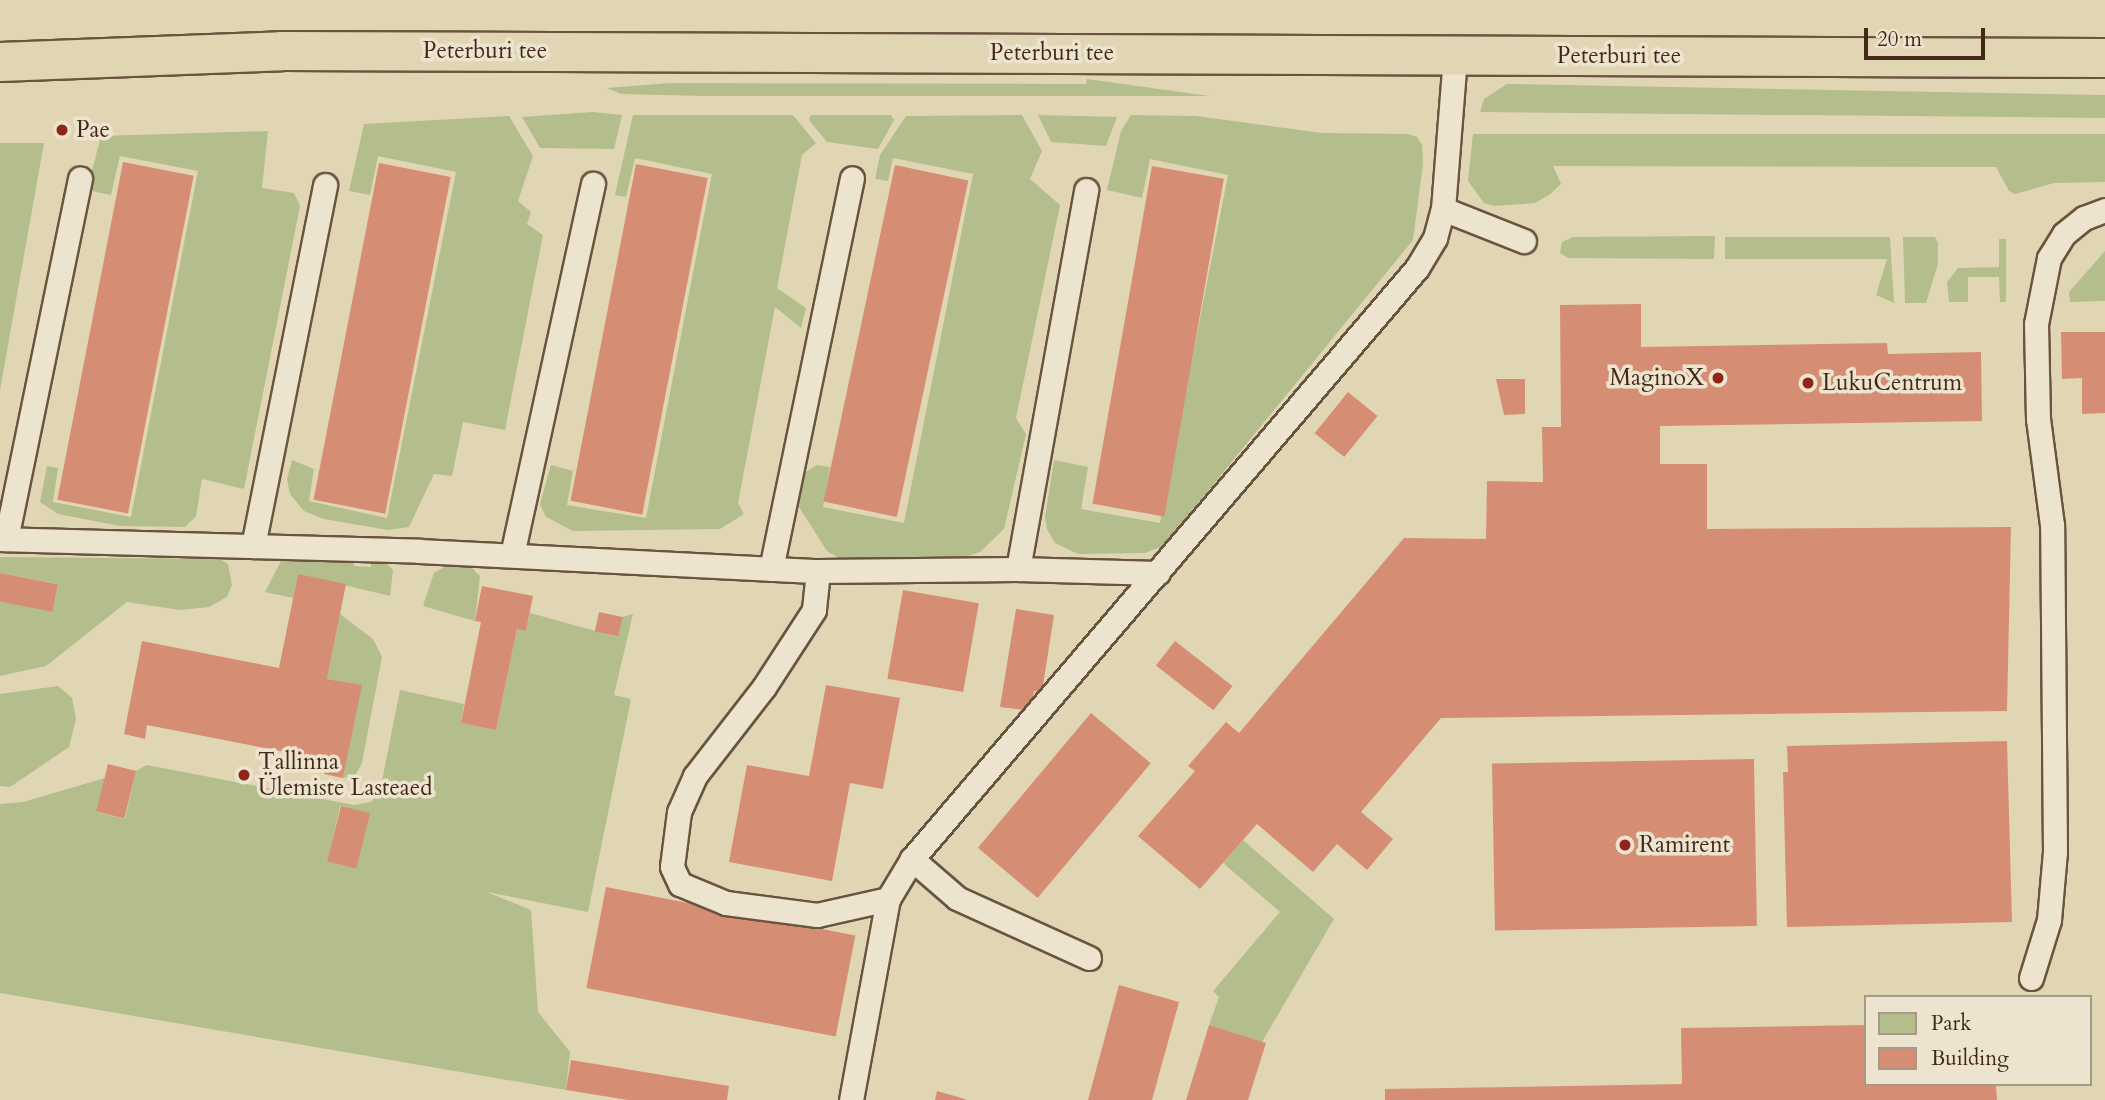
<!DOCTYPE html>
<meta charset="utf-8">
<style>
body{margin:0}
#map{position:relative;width:2105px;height:1100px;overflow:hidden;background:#e1d6b4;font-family:Cardo,serif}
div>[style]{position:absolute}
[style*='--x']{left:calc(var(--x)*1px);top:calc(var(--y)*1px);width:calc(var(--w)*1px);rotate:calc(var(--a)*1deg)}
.green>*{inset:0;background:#b4bd8c}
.building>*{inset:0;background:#d58e74;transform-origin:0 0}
.roads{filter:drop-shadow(2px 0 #6a5440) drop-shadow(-2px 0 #6a5440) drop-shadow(0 2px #6a5440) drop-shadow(0 -2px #6a5440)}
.service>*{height:23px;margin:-11.5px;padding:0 11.5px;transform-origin:11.5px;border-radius:11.5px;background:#ece4ce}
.trunk>*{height:38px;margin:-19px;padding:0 19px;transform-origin:19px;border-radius:19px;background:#e1d6b4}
.dots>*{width:19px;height:19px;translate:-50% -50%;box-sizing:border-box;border:4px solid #ece4ce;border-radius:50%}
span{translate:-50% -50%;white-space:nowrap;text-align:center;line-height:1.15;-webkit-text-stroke:7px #ece4ce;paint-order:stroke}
.street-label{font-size:23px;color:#432819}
.poi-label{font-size:23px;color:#432819}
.left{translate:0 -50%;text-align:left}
.right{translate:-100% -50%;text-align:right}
.legend{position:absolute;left:1864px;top:995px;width:228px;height:91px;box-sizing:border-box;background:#ece4ce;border:2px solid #a89986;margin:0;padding:9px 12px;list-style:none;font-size:21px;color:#432819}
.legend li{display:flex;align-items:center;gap:14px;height:35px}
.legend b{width:35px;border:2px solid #a89986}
.scale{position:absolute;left:1864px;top:28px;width:121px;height:32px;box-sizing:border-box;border:4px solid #432819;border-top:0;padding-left:9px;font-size:21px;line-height:24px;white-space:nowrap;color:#432819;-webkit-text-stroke:5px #ece4ce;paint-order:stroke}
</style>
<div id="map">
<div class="green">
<i style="clip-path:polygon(1087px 79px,1209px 96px,705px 96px,621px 94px,607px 88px,670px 83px,1086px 84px)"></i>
<i style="clip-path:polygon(1507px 84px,2105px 95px,2105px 118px,1480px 112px,1484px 99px)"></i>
<i style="clip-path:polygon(592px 112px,622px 115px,614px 149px,540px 148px,522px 117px)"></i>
<i style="clip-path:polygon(633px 115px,793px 115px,816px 143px,802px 155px,777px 288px,806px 308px,801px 328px,775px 307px,738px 503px,744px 514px,720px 529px,573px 531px,546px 517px,540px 504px,551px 465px,573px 471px,567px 505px,646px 518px,712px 174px,635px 158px,626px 197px,615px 195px)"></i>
<i style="clip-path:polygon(811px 115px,891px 115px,894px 120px,878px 149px,827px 142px,809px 120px)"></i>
<i style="clip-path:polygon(1022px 115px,1042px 151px,1030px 179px,1060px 205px,1016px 418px,1026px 434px,1004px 529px,980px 552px,965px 557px,839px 558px,827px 551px,799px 507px,804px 473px,817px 465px,830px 467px,823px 507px,904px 523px,973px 174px,893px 158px,888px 181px,875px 179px,880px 155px,906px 116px)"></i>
<i style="clip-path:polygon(1038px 115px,1117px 117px,1106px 146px,1051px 142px)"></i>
<i style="clip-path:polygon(1131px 115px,1196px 116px,1322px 133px,1407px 134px,1417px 137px,1422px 145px,1423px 164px,1413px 240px,1163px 546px,1145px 553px,1078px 554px,1055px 543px,1047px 529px,1045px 517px,1054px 460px,1088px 467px,1081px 509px,1160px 523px,1228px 175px,1150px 159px,1142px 198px,1107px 190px,1121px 131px)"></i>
<i style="clip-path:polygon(509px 116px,533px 156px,518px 201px,531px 212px,527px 224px,543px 235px,505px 430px,463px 422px,452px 476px,434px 474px,409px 527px,388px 530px,324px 519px,304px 511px,290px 494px,287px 479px,292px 460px,314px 469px,309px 501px,387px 518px,456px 172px,378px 156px,370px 195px,349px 191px,364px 124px)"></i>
<i style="clip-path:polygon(268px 131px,262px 188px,294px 193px,300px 206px,244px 489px,202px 479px,196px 516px,185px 527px,120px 526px,58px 514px,40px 502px,47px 466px,58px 468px,53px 502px,131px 517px,198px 171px,120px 156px,111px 195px,87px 190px,101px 136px)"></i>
<i style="clip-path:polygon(1473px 134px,2105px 134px,2105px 182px,2054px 183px,2015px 194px,2009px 191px,1996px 167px,1553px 166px,1561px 184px,1549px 195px,1535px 203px,1494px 206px,1484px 203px,1468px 181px)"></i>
<i style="clip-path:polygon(0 143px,44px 143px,0 390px)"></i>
<i style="clip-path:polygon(1715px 236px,1714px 259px,1568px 258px,1560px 253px,1562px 242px,1573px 237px)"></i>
<i style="clip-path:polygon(1725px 237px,1890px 237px,1894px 303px,1876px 295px,1887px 259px,1725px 259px)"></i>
<i style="clip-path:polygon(1903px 237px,1935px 237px,1938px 243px,1938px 264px,1926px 303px,1905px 303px)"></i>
<i style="clip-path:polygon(1999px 239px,2006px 239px,2006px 302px,2000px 302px,1999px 277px,1968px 277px,1968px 302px,1949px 302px,1947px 282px,1958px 268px,1999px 267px)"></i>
<i style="clip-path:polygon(2105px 251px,2105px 301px,2070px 302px,2069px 292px)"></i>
<i style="clip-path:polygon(0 557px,220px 559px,228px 564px,232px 585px,227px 597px,209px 607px,180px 610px,127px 602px,46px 666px,0 676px,0 601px,53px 610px,58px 584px,0 573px)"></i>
<i style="clip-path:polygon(281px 561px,354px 562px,354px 566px,371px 567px,371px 562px,385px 562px,393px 570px,390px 596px,298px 574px,293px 598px,265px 592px)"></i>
<i style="clip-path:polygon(448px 565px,469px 565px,480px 576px,475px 621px,423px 606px,434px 573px)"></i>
<i style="clip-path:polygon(evenodd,530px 613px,617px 637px,622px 617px,633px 614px,614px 695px,631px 699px,588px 912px,487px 892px,531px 910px,538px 1012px,570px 1052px,566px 1090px,0 993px,0 804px,23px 802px,105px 778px,97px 812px,125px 819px,136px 771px,147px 765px,354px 805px,371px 802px,380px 791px,400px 690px,464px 704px,461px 723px,496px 730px,517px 629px,526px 631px,530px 613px,340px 806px,341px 806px,357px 868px,328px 861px,340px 806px)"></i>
<i style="clip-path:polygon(340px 614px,373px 639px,382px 657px,362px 763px,356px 774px,343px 778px,361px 685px,327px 679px)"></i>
<i style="clip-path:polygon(58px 686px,72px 698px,76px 719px,69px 747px,10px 787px,0 786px,0 694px)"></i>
<i style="clip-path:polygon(1243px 840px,1334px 919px,1262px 1042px,1209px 1025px,1219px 997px,1213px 991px,1280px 912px,1223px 863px)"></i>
</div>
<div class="building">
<i style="left:123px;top:162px;width:72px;height:344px;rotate:11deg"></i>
<i style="left:379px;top:163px;width:73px;height:343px;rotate:11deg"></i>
<i style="left:636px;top:164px;width:73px;height:343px;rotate:11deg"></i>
<i style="left:895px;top:165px;width:75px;height:344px;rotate:12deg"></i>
<i style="left:1152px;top:166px;width:73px;height:343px;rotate:10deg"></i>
<i style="clip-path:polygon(1641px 304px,1641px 347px,1887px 343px,1888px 354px,1981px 352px,1982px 421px,1660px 426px,1660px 464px,1707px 464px,1707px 529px,2011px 527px,2007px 711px,1441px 718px,1361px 812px,1393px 839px,1367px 870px,1337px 844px,1313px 872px,1257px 824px,1200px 889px,1138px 836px,1195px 771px,1188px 766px,1226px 722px,1239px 733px,1404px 538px,1486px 539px,1487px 481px,1543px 482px,1542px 427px,1561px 427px,1560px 305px)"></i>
<i style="clip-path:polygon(2061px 332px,2105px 332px,2105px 413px,2082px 414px,2082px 378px,2062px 379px)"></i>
<i style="clip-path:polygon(1496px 379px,1525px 379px,1525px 414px,1504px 415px)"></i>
<i style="left:1348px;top:392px;width:38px;height:53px;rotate:39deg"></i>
<i style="left:0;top:573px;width:59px;height:28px;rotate:11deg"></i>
<i style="clip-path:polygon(298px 574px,346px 584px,327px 679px,362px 685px,343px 778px,324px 774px,326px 760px,147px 725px,145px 739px,124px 734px,142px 641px,279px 668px)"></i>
<i style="clip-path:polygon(482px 586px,533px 596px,526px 631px,517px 629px,496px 730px,461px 723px,481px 622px,475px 621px)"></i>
<i style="left:903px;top:590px;width:77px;height:90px;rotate:10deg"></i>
<i style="clip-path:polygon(1016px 609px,1054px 615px,1042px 692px,1034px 691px,1031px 711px,1000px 707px)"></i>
<i style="left:599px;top:612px;width:24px;height:20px;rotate:12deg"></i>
<i style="left:1175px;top:641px;width:73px;height:31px;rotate:38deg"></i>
<i style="clip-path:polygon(826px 685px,900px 698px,883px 789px,850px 783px,832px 881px,729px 862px,747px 765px,809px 776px)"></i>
<i style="left:1091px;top:713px;width:78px;height:176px;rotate:40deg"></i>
<i style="clip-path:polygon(2007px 741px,2012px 922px,1787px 927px,1783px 772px,1788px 772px,1787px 746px)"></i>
<i style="left:1754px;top:759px;width:167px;height:262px;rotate:89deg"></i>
<i style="left:108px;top:764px;width:29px;height:49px;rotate:14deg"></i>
<i style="left:341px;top:806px;width:30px;height:57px;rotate:14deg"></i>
<i style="left:606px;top:887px;width:254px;height:103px;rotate:11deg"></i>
<i style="clip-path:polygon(1119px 985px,1179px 1002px,1152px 1100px,1088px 1100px)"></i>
<i style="clip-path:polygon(1209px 1025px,1266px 1043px,1248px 1100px,1186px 1100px)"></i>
<i style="clip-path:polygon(1865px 1025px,1865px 1084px,1996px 1084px,1997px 1100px,1385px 1100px,1385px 1089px,1682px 1084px,1681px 1028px)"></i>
<i style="clip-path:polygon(571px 1060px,729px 1086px,727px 1100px,628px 1100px,566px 1090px)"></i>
<i style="clip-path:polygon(937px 1091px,965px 1099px,965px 1100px,935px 1100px)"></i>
</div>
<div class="roads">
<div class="service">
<i style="--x:1443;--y:209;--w:87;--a:21.6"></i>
<i style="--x:0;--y:539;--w:419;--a:1.6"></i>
<i style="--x:419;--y:551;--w:400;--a:2.9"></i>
<i style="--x:818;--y:571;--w:200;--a:-0.6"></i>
<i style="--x:1018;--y:569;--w:140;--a:1.6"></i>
<i style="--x:6;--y:539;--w:368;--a:-78.4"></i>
<i style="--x:253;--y:546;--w:368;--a:-78.7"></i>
<i style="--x:512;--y:555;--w:380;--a:-77.7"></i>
<i style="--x:771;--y:569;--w:399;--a:-78.3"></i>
<i style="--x:1018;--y:569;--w:385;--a:-79.8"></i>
<i style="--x:818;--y:571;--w:39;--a:96"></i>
<i style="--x:814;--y:610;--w:92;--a:123"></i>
<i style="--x:764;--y:687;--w:113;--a:127.8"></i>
<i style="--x:695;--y:776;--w:39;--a:114"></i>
<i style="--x:679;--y:812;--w:55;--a:97.3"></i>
<i style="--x:672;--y:867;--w:19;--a:65"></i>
<i style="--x:680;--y:884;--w:50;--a:22.4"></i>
<i style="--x:726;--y:903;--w:92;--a:7.5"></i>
<i style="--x:817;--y:915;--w:73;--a:-12.7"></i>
<i style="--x:1089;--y:958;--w:145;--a:-155.6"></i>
<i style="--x:957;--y:898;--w:60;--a:-139.1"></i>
<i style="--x:912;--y:859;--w:777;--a:-49.49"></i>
<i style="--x:1417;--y:268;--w:35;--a:-59"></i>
<i style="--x:1435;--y:238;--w:30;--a:-75"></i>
<i style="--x:1443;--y:209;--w:154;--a:-85.5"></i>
<i style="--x:2031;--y:978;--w:61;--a:-72.8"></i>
<i style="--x:2049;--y:920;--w:68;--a:-85"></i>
<i style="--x:2055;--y:852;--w:327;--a:-90.5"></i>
<i style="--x:2052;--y:525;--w:107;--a:-97.5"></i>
<i style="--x:2038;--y:419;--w:95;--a:-91.2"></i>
<i style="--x:2036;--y:324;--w:67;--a:-78.9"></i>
<i style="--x:2049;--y:258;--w:28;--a:-58"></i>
<i style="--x:2064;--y:234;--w:26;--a:-39"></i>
<i style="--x:2084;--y:218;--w:22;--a:-21"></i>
<i style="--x:851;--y:1100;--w:204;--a:-79.6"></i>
<i style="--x:888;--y:899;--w:47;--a:-59"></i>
</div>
<div class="trunk">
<i style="--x:0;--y:62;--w:282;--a:-2.2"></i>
<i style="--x:282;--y:51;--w:1823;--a:0.22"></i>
</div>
</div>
<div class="dots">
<i style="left:62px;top:130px;background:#8f2418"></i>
<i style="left:1718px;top:378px;background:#8f2418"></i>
<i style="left:1808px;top:383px;background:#8f2418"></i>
<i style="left:244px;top:775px;background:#8f2418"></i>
<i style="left:1625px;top:845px;background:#8f2418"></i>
</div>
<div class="street-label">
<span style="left:485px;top:51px">Peterburi tee</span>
<span style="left:1052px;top:53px">Peterburi tee</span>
<span style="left:1619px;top:56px">Peterburi tee</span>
</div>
<div class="poi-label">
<span class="left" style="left:76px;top:130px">Pae</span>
<span class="right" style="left:1704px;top:378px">MaginoX</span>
<span class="left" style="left:1822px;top:383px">LukuCentrum</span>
<span class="left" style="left:258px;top:775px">Tallinna<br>Ülemiste Lasteaed</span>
<span class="left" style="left:1639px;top:845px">Ramirent</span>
</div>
<ul class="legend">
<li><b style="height:19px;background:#b4bd8c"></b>Park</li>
<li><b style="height:19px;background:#d58e74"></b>Building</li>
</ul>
<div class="scale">20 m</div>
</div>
